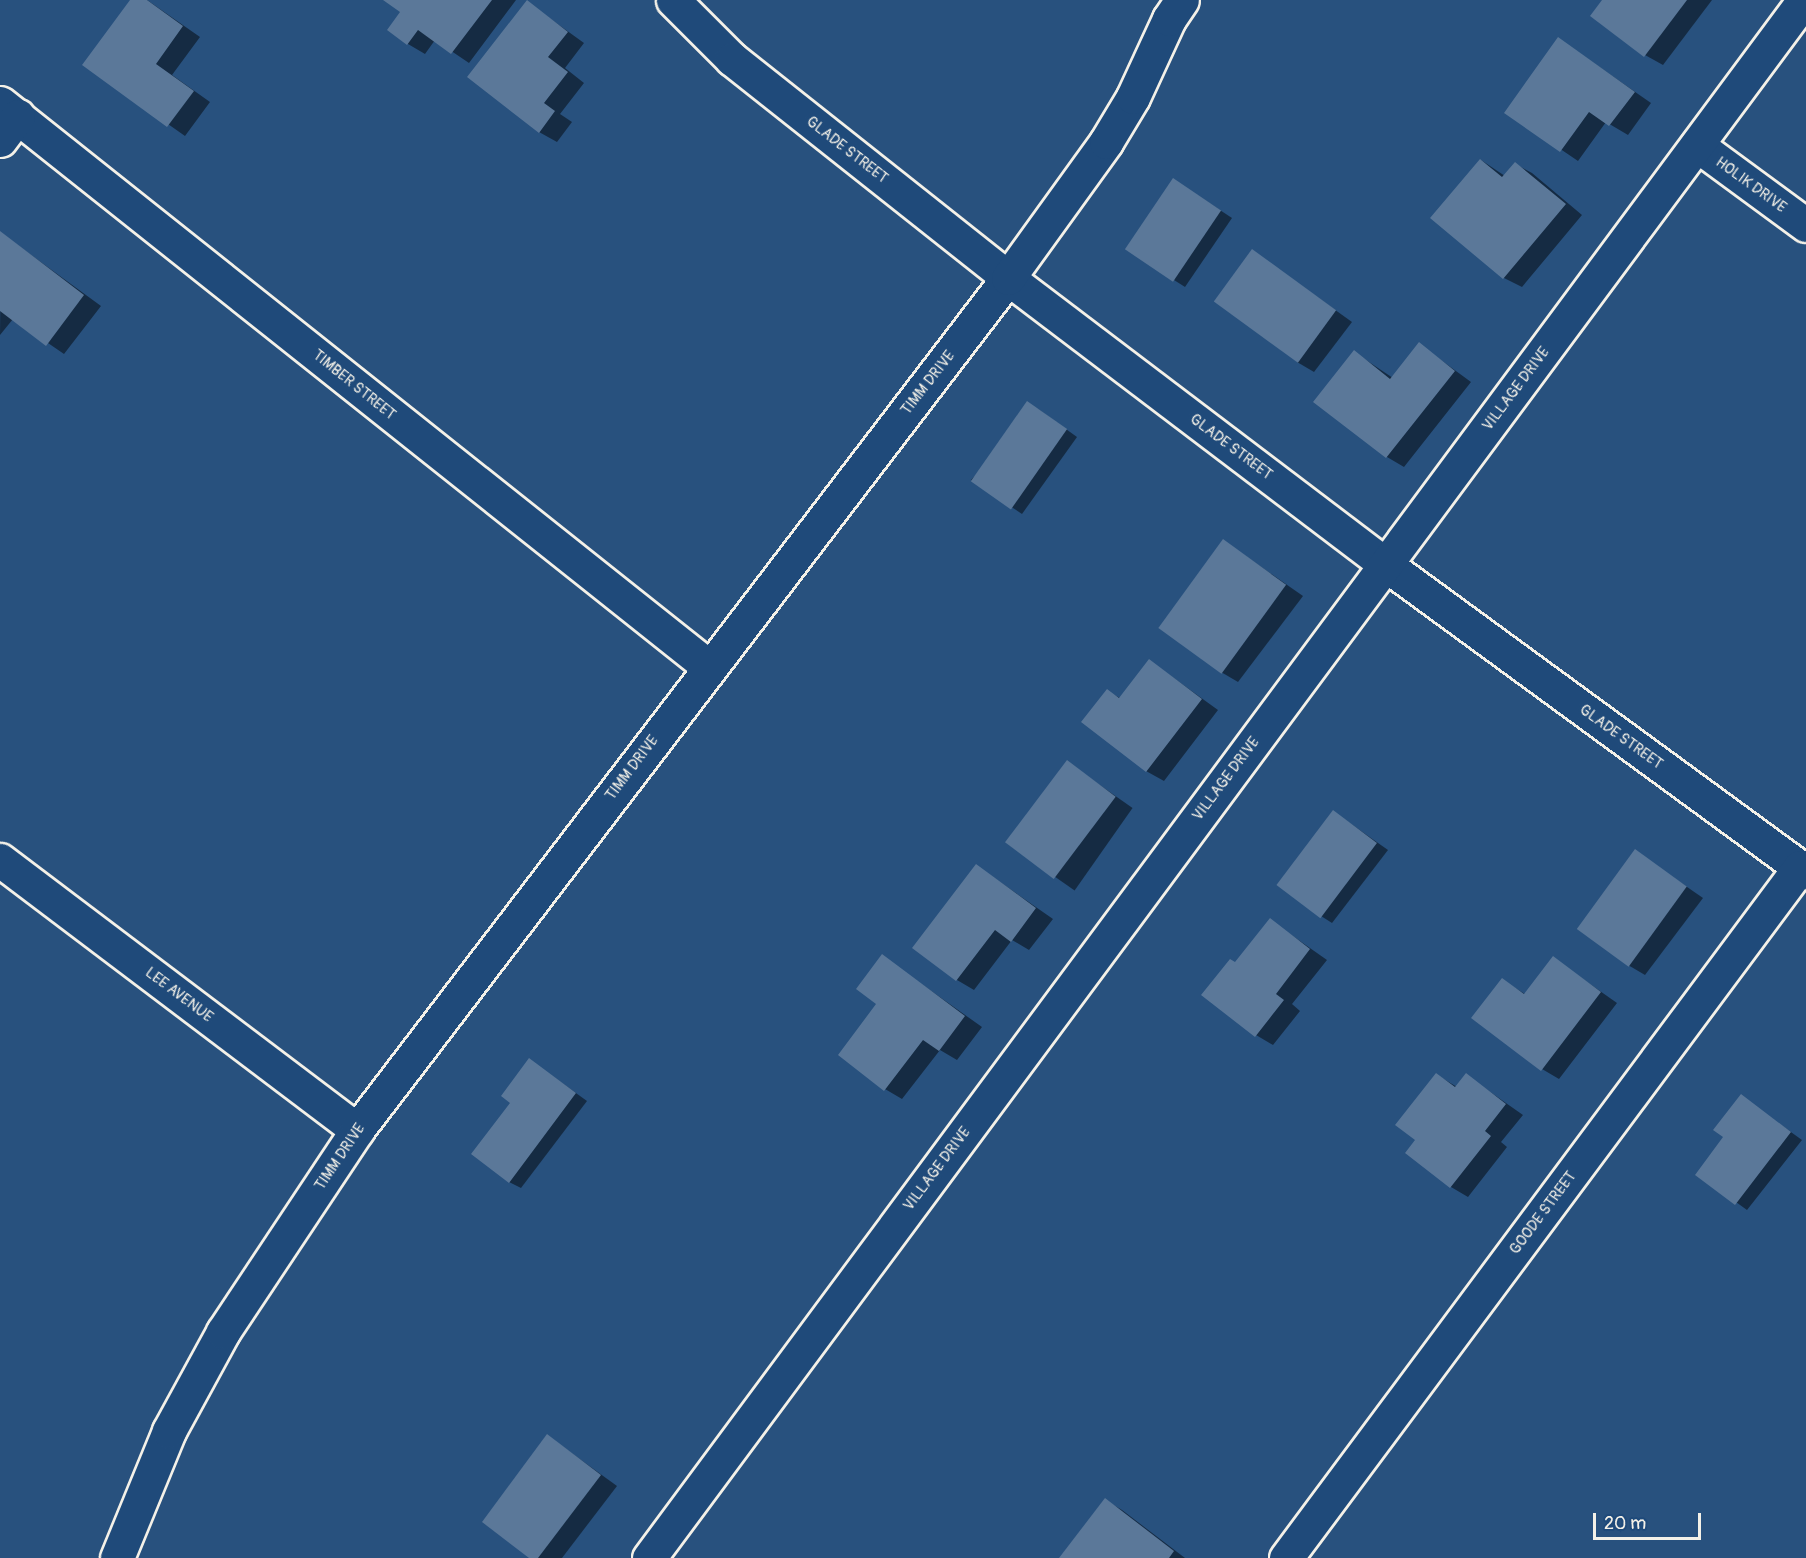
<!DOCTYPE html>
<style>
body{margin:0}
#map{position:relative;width:1806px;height:1558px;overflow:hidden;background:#28517e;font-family:Pangolin,sans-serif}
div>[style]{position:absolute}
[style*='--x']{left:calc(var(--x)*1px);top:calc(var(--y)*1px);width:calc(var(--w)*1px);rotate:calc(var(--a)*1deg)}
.shadow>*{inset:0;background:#0007;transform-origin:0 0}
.building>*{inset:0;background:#5b7899;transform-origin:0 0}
.roads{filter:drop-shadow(2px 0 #f4f1e8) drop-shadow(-2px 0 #f4f1e8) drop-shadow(0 2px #f4f1e8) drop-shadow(0 -2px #f4f1e8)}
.minor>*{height:33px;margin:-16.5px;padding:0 16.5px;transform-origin:16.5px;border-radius:16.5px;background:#1f4a7a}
span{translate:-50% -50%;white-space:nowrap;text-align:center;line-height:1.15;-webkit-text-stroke:6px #1f4a7a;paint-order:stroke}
.street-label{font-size:15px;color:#f4f1e8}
.scale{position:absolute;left:1593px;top:1513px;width:108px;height:27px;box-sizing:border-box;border:3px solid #f4f1e8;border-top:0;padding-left:8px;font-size:18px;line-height:21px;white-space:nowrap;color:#f4f1e8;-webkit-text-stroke:4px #1f4a7a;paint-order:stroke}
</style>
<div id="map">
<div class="shadow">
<i style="clip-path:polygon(132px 0,147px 0,200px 37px,172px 75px,210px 102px,185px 136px,84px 65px)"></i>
<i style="clip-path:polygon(386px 0,516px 0,469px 63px,435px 40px,425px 54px,408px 44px,402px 12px)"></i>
<i style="clip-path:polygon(1604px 0,1712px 0,1663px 65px,1645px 55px)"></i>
<i style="clip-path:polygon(527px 2px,584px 43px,565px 68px,584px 83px,560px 114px,572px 122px,557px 142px,539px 132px)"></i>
<i style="clip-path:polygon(1559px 39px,1651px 103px,1628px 135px,1606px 122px,1578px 161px,1506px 112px)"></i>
<i style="clip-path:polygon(1481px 160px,1505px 176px,1515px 164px,1532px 173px,1582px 215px,1522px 287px,1504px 278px,1433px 218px)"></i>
<i style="clip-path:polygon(1185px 187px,1232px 218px,1185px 287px,1174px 280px)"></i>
<i style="clip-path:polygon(1px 233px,101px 306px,64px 354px,13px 319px,0 335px)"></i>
<i style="clip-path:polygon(1253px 251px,1352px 322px,1314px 372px,1297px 362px)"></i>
<i style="clip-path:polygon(1419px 344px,1471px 382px,1404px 467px,1387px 457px,1354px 352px,1393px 378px)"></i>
<i style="clip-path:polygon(1038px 409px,1077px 437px,1022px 514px,971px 480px)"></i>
<i style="clip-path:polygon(1224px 541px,1303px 596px,1238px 682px,1221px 672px)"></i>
<i style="clip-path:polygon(1150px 661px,1218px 710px,1164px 781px,1146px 771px,1107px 691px,1120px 698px)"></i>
<i style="left:1067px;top:762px;width:80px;height:101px;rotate:35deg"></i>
<i style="clip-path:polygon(1344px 819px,1388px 850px,1332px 923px,1321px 916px)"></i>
<i style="clip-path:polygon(1635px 851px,1703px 898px,1645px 975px,1628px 965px)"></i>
<i style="clip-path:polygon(977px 866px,1053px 919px,1029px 950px,1012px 940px,974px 990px,957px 980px)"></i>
<i style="clip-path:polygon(1270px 920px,1327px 960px,1292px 1004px,1300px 1011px,1273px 1045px,1256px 1035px,1236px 964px)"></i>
<i style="clip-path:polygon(882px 956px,982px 1027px,957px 1060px,940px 1050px,902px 1099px,885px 1089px)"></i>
<i style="clip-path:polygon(1553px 958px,1617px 1003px,1559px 1079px,1542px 1069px,1502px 980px,1525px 994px)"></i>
<i style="clip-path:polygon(530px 1060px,587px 1101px,521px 1188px,509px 1182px,512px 1102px)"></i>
<i style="clip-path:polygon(1437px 1075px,1457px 1087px,1466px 1075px,1523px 1115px,1501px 1142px,1507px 1147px,1468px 1197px,1451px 1187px,1417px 1140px)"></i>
<i style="clip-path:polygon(1741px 1096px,1802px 1140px,1747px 1210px,1697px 1174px,1725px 1137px)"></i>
<i style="clip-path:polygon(548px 1436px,617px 1486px,562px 1558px,532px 1558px)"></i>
<i style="clip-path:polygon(1105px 1500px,1122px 1510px,1185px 1558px,1061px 1558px)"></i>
</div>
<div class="building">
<i style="clip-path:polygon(130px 0,147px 0,183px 26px,156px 64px,194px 91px,167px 127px,82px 65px)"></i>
<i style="clip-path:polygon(383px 0,492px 0,451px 54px,418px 30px,407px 45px,387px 30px,400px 12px)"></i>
<i style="clip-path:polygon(527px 0,568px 32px,548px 57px,568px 72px,544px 103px,555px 111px,539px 133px,467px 77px)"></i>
<i style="clip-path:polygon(1602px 0,1687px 0,1644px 57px,1590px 16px)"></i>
<i style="clip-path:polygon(1558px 37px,1635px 92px,1609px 126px,1589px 112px,1560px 152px,1504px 113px)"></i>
<i style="clip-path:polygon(1480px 159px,1502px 177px,1515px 162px,1566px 204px,1503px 279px,1430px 218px)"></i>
<i style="left:1173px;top:178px;width:58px;height:86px;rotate:34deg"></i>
<i style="clip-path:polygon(0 231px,84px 295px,46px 346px,0 311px)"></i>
<i style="left:1252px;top:249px;width:104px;height:65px;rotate:36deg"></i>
<i style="clip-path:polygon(1419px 342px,1455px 371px,1386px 458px,1313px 402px,1354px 350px,1390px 379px)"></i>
<i style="left:1027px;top:401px;width:49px;height:98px;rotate:35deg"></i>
<i style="left:1223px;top:539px;width:78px;height:110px;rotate:36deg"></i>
<i style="clip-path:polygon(1149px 659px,1202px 699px,1146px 772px,1081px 722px,1107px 689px,1119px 698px)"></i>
<i style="left:1067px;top:760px;width:61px;height:103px;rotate:37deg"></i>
<i style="left:1333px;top:810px;width:55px;height:94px;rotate:37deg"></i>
<i style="left:1635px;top:849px;width:64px;height:99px;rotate:36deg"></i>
<i style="clip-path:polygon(976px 864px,1036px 908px,1011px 942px,995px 930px,956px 981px,912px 948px)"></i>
<i style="clip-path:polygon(1270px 918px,1310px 949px,1276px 994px,1284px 1000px,1255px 1037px,1201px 995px,1230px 959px,1235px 962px)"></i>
<i style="clip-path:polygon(882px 954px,965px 1016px,939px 1051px,923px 1040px,884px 1091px,838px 1055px,876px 1004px,856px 989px)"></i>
<i style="clip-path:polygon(1553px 956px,1601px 992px,1541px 1071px,1471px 1018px,1502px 978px,1524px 994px)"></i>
<i style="clip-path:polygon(529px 1058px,576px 1093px,509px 1183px,471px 1154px,510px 1103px,501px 1096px)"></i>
<i style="clip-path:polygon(1436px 1073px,1455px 1087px,1466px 1073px,1506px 1104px,1485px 1131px,1491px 1136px,1450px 1188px,1405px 1153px,1415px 1140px,1395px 1125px)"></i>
<i style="clip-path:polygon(1741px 1094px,1791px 1132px,1735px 1205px,1695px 1175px,1723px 1137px,1713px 1130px)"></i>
<i style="clip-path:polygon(547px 1434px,601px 1475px,538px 1558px,529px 1558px,482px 1522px)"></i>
<i style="clip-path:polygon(1105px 1498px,1174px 1551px,1169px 1558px,1059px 1558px)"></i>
</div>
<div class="roads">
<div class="minor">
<i style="--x:673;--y:0;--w:83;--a:45"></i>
<i style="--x:732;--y:59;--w:352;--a:38.4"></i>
<i style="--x:1008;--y:278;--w:473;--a:37.2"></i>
<i style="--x:1385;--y:564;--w:522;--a:36.19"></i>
<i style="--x:0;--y:103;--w:906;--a:38.5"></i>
<i style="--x:0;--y:140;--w:30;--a:-53"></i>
<i style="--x:1697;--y:145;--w:135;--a:36.3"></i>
<i style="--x:0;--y:860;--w:448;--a:37.1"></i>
<i style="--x:117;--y:1558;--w:137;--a:-67.7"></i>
<i style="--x:169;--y:1431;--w:113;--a:-61.4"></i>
<i style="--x:223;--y:1332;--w:242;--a:-56.4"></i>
<i style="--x:357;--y:1130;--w:1072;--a:-52.62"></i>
<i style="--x:1008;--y:278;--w:168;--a:-54.2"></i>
<i style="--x:1106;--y:142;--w:52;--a:-59"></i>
<i style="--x:1133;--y:97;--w:86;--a:-65.2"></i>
<i style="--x:1169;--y:19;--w:23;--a:-56"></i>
<i style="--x:649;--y:1558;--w:1939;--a:-53.45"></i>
<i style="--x:1286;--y:1558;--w:861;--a:-53.36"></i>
</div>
</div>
<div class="street-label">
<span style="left:847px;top:150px;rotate:38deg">GLADE STREET</span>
<span style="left:1751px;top:185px;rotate:36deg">HOLIK DRIVE</span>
<span style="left:928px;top:383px;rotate:-52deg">TIMM DRIVE</span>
<span style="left:354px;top:385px;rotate:39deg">TIMBER STREET</span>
<span style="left:1516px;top:389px;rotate:-53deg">VILLAGE DRIVE</span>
<span style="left:1231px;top:447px;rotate:37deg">GLADE STREET</span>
<span style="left:1621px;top:737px;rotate:36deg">GLADE STREET</span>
<span style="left:632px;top:768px;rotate:-53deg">TIMM DRIVE</span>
<span style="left:1226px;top:779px;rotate:-53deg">VILLAGE DRIVE</span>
<span style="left:179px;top:995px;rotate:37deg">LEE AVENUE</span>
<span style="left:340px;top:1157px;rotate:-56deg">TIMM DRIVE</span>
<span style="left:937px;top:1169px;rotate:-53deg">VILLAGE DRIVE</span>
<span style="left:1543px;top:1213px;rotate:-53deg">GOODE STREET</span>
</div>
<div class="scale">20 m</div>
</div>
